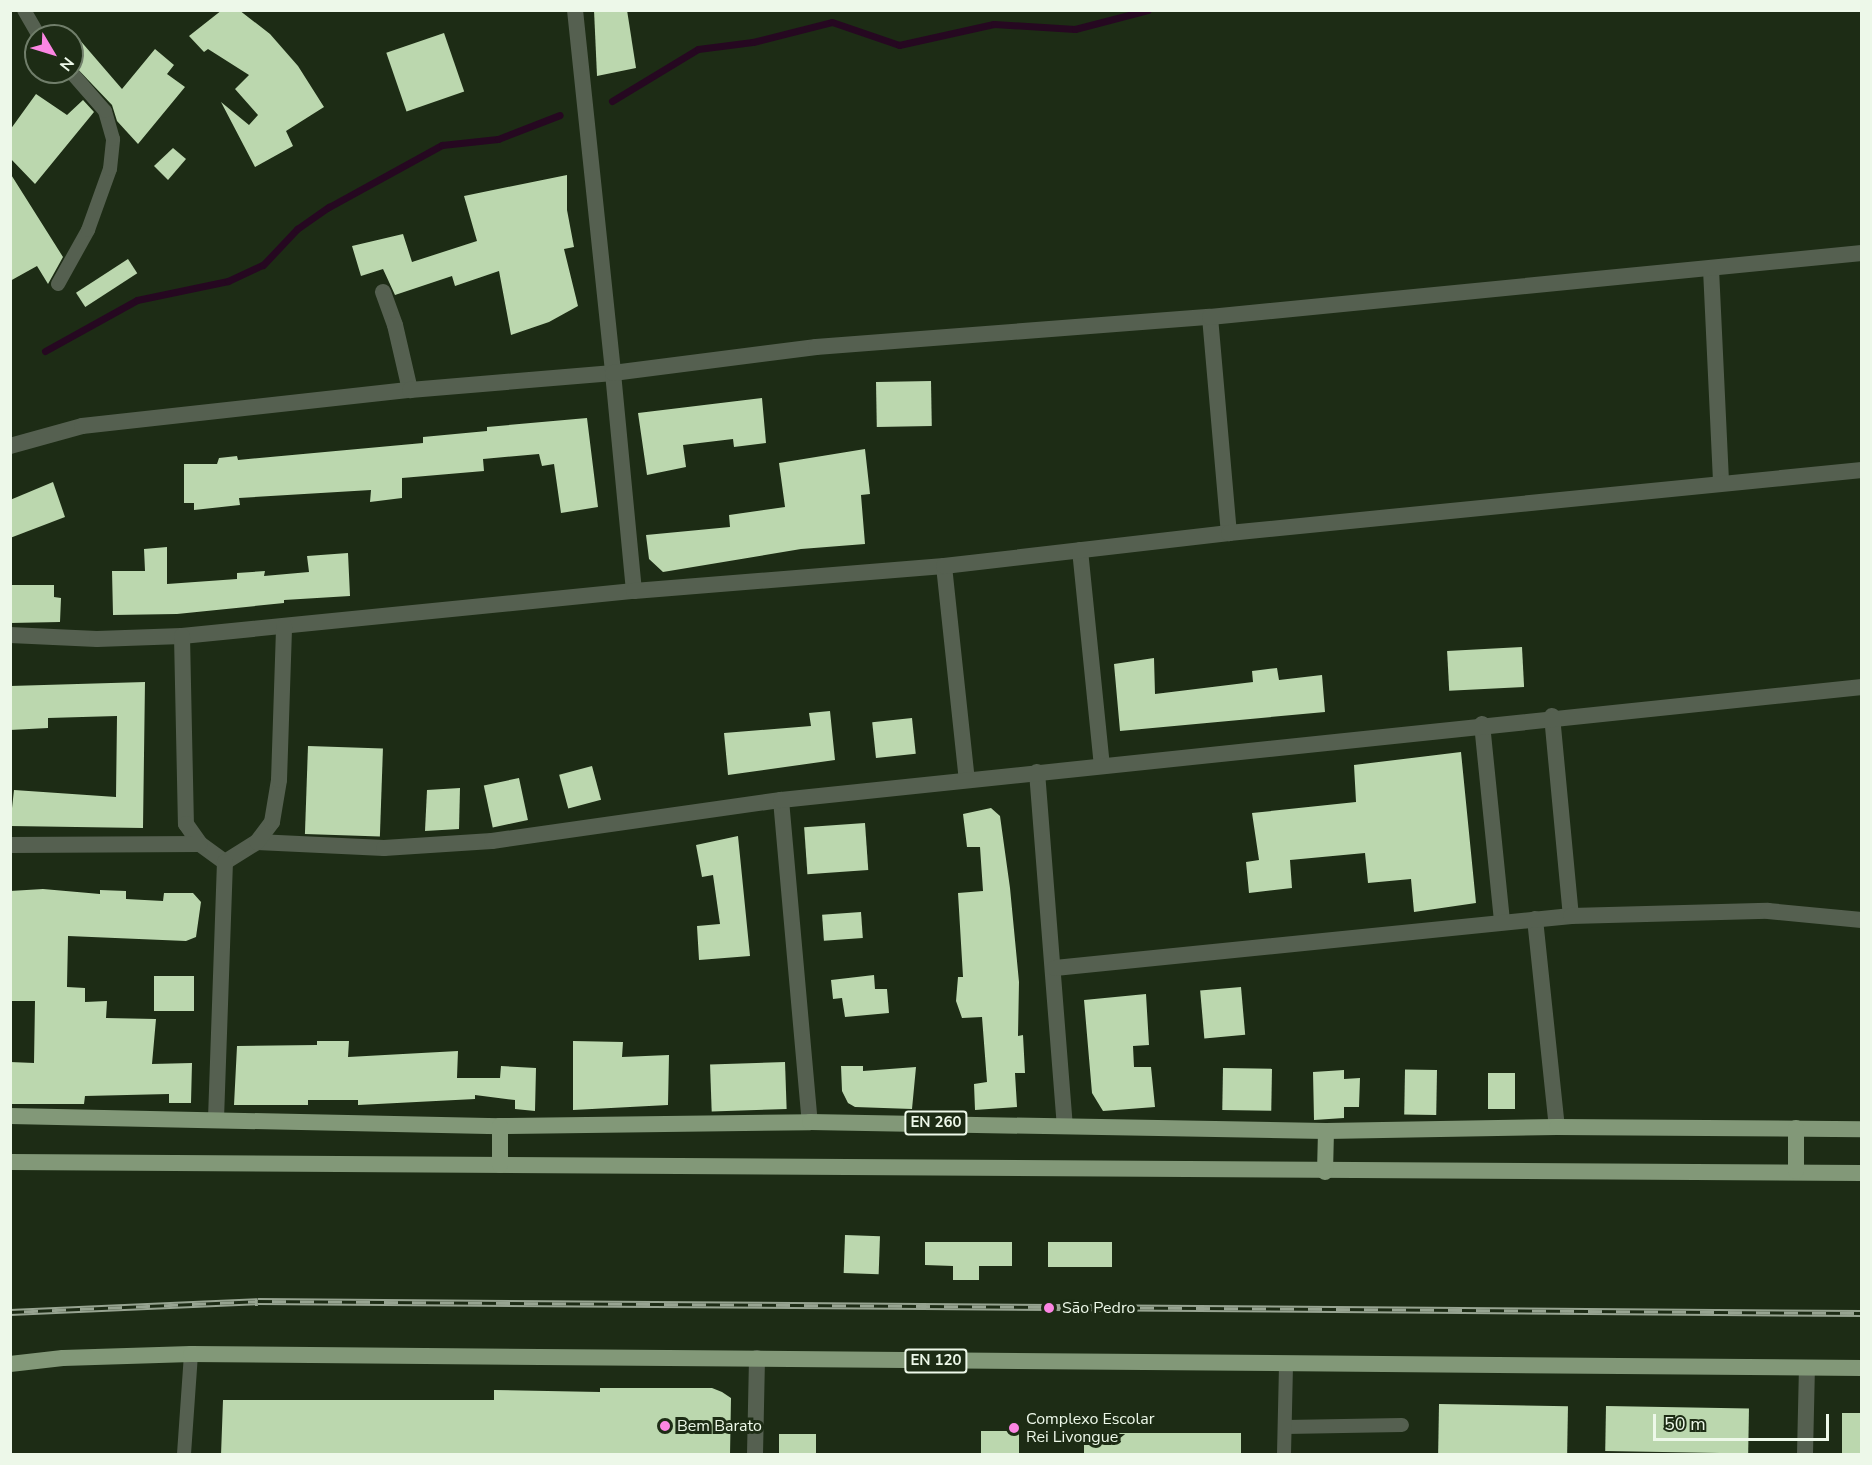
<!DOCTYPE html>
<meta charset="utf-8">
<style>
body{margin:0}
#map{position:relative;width:1872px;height:1465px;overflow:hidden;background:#1d2c15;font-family:"Nunito Sans",sans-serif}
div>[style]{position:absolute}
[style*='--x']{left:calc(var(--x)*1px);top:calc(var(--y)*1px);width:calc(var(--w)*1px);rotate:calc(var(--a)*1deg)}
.stream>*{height:7px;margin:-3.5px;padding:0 3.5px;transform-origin:3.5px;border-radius:3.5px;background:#260821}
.building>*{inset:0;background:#bbd7ae;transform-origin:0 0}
.service>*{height:14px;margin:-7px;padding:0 7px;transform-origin:7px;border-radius:7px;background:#556050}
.minor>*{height:16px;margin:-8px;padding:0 8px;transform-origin:8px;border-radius:8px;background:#556050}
.tertiary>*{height:16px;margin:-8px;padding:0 8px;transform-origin:8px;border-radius:8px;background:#556050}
.primary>*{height:16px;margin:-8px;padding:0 8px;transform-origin:8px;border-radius:8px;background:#829878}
.rail>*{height:7px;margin-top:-3.5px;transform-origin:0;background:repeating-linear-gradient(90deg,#1d2c15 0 14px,#97a491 0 28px);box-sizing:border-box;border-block:2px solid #97a491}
.dots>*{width:16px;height:16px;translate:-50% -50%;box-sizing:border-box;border:3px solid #1d2c15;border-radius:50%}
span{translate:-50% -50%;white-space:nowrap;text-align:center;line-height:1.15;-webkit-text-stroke:6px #1d2c15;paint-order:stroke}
.shield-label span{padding:2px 4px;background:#1d2c15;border:2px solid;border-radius:4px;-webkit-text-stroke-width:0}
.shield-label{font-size:15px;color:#edf8e9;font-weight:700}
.poi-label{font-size:16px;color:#edf8e9}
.left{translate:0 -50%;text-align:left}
.frame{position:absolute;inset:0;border:12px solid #edf8e9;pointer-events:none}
.north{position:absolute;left:24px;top:24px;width:60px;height:60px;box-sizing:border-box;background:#1d2c15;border:2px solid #707e6a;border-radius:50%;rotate:128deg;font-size:16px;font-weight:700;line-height:24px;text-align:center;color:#edf8e9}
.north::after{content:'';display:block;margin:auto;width:21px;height:27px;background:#fc86e3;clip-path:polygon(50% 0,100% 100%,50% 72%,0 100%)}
.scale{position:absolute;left:1653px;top:1414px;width:176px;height:27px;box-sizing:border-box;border:3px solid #edf8e9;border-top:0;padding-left:8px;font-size:18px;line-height:21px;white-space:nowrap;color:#edf8e9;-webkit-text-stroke:4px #1d2c15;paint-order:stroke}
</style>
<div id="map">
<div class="stream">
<i style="--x:612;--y:101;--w:100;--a:-31.2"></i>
<i style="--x:698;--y:49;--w:55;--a:-7.3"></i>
<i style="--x:753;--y:42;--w:81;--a:-14.2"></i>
<i style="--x:832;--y:22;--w:71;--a:18.9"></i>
<i style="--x:899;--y:45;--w:97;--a:-12.5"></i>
<i style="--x:994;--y:24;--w:81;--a:3.5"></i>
<i style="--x:1075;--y:29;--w:75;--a:-14.6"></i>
<i style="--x:45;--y:351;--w:105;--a:-29"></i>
<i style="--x:137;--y:300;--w:93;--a:-11.8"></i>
<i style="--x:228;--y:281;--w:38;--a:-25"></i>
<i style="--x:263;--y:265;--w:50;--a:-46.6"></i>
<i style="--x:297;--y:229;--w:39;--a:-35"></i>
<i style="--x:329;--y:207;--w:129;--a:-28.8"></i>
<i style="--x:442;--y:145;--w:56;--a:-6.1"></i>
<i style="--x:498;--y:139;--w:66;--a:-21.2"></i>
</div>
<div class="building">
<i style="clip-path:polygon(222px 10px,239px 10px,270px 34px,298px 66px,324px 107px,286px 131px,293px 146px,255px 167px,221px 102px,249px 125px,258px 115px,235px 89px,249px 75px,208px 49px,204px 52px,189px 36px)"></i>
<i style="clip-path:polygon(594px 10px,627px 10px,636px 68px,597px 76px)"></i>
<i style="clip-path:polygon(72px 31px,122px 89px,155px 49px,174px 65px,167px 74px,185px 87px,138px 144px,117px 121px,112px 105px,72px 63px)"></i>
<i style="left:444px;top:33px;width:62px;height:61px;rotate:71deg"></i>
<i style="clip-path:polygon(36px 94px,67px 115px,83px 100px,94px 112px,35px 184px,10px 158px,10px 130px)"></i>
<i style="clip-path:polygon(173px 148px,186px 159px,168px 180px,154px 166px)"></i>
<i style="clip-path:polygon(10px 173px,63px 257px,48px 284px,37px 266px,10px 281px)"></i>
<i style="clip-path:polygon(567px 175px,567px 210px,574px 247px,564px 249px,578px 306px,549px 322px,511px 335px,499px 271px,455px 286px,452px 276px,395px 295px,383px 269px,361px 276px,352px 246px,403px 234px,412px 262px,477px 241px,464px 196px)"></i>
<i style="left:128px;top:259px;width:17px;height:62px;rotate:57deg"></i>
<i style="left:931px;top:381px;width:45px;height:55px;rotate:89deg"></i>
<i style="clip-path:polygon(762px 398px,766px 443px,734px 447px,733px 439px,683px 445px,686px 467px,647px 475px,638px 413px)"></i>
<i style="clip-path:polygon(587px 418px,598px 507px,561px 513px,554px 464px,542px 466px,539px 454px,483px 459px,484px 471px,402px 478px,402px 498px,370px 502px,371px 490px,239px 498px,240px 505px,194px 510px,194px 503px,184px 503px,184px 464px,217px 464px,219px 458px,237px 456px,238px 460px,423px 443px,423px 437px,487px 431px,487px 427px)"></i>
<i style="clip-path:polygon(865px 449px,870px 494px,861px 495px,865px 544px,801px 549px,663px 572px,649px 559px,646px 535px,730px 527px,729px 515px,785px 507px,779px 463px)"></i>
<i style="clip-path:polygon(53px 482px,65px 517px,10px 538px,10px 500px)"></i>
<i style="clip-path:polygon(167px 547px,167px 584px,237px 579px,237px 573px,265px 571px,264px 576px,309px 572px,307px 556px,348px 553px,350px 596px,284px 600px,284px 603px,177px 614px,113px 615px,112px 571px,145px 571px,144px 549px)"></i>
<i style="clip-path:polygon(10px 585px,54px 585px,54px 597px,61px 598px,60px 622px,10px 623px)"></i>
<i style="left:1522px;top:647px;width:40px;height:75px;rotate:87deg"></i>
<i style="clip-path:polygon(1154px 658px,1155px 694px,1253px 682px,1252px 671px,1277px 668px,1279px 680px,1322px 675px,1325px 712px,1120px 731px,1114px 664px)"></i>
<i style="clip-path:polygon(145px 682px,143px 828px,10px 826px,14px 790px,116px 797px,117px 716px,48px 718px,48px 728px,10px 730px,10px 686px)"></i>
<i style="clip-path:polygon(830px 711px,835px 760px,728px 775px,724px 733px,811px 726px,809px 713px)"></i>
<i style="left:912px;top:718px;width:36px;height:40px;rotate:84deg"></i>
<i style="left:308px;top:746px;width:75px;height:88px;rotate:2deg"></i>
<i style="clip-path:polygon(1461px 752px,1476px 903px,1414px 912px,1411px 879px,1368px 883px,1365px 853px,1290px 860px,1292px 888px,1249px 893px,1246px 862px,1259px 860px,1252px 813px,1356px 802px,1354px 765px)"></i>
<i style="left:592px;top:766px;width:35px;height:34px;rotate:75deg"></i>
<i style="left:519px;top:778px;width:43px;height:36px;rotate:78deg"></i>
<i style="clip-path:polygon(460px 788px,459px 829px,425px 831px,427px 790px)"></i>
<i style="clip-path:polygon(991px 808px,1000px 816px,1010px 888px,1019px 982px,1018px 1036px,1023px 1035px,1025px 1073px,1015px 1073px,1017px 1107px,975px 1110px,974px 1084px,987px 1082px,982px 1017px,962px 1018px,956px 1001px,958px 977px,963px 977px,958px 893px,983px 891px,980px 847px,967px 847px,963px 814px)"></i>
<i style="left:865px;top:823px;width:47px;height:61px;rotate:86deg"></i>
<i style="clip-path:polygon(738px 836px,750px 956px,699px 960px,697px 926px,720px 924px,713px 875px,702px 877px,696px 845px)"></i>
<i style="clip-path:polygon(43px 889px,100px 894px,100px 890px,126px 891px,126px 899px,163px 901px,164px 893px,193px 893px,201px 902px,196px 937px,186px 941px,68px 936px,67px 987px,85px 988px,85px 1002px,107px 1001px,106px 1018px,156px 1019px,152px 1064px,192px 1063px,191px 1103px,169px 1103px,169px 1094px,85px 1096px,84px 1104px,10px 1104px,10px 1062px,34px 1063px,35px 1001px,10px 1001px,10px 891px)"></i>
<i style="left:861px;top:912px;width:26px;height:39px;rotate:86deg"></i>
<i style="clip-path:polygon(874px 975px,875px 989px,887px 989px,889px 1013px,845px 1017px,842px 998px,833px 999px,831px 980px)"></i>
<i style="left:154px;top:976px;width:40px;height:35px"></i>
<i style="left:1241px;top:987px;width:48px;height:41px;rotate:85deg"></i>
<i style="clip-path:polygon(1146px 994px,1149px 1045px,1133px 1046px,1134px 1067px,1151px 1067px,1155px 1107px,1103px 1111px,1092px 1093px,1084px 1000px)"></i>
<i style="clip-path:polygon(317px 1041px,349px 1041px,348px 1057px,458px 1051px,457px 1078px,500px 1078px,501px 1066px,536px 1068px,535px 1111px,515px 1109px,515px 1100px,475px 1095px,475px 1099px,358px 1105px,358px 1100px,308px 1100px,308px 1105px,234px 1105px,237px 1046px,317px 1045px)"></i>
<i style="clip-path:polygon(573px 1041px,623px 1042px,622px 1057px,669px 1055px,668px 1105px,573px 1110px)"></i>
<i style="left:785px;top:1062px;width:47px;height:75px;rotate:88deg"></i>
<i style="clip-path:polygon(841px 1066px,863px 1066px,863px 1071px,916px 1067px,912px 1109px,855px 1107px,848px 1103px,842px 1091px)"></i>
<i style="left:1223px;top:1068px;width:49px;height:42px;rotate:1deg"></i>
<i style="clip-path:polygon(1344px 1070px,1344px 1079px,1360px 1078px,1359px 1107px,1344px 1107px,1344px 1118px,1314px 1120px,1313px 1072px)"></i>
<i style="left:1437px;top:1070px;width:45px;height:32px;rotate:91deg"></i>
<i style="left:1488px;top:1073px;width:27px;height:36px"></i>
<i style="left:845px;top:1235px;width:35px;height:38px;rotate:2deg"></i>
<i style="clip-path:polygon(925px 1242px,1012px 1242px,1012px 1266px,979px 1266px,979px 1280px,953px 1280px,953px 1266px,925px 1265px)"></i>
<i style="left:1048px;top:1242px;width:64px;height:25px"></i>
<i style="clip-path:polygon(600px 1388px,712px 1388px,722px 1392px,731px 1398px,730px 1455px,221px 1455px,223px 1400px,494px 1400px,494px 1390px,600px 1392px)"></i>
<i style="left:1439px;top:1404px;width:129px;height:51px;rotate:1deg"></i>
<i style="left:1606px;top:1406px;width:143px;height:45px;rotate:1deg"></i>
<i style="left:1842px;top:1413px;width:20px;height:42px"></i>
<i style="left:981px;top:1431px;width:38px;height:24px"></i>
<i style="left:1084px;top:1433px;width:157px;height:22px"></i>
<i style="left:779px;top:1434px;width:37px;height:21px"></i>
</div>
<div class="service">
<i style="--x:24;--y:10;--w:30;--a:60"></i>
<i style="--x:58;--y:284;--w:62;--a:-60.9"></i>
<i style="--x:88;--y:230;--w:65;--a:-70.2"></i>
<i style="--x:110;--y:169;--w:30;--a:-84"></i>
<i style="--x:113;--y:139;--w:29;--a:-106"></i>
<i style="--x:105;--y:111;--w:52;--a:-131.1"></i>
<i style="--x:1285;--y:1427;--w:117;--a:-1"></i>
<i style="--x:184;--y:1454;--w:100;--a:-86"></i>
<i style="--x:1284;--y:1454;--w:89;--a:-88.7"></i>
</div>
<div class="minor">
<i style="--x:1711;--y:269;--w:213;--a:87.3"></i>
<i style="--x:383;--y:292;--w:35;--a:70"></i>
<i style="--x:395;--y:325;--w:67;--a:77"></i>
<i style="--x:1210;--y:317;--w:217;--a:85"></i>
<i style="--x:10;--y:446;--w:75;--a:-15.5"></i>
<i style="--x:82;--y:426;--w:330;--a:-6.3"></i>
<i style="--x:410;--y:390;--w:204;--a:-4.8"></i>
<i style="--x:613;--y:373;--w:219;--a:84.5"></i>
<i style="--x:1080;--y:550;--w:216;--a:84.2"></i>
<i style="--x:944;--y:566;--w:215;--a:83.9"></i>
<i style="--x:10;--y:635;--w:87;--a:2.6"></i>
<i style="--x:97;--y:639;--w:85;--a:-2"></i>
<i style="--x:182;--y:636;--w:454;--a:-5.7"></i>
<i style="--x:634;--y:591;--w:311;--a:-4.6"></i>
<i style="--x:944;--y:566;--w:287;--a:-6.6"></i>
<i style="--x:1229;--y:533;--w:636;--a:-5.68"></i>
<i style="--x:182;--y:636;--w:188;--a:88.8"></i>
<i style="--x:186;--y:824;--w:24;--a:55"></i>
<i style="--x:200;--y:844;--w:31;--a:36"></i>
<i style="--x:1552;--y:716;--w:201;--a:84.6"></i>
<i style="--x:1482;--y:724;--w:199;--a:84.2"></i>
<i style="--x:1037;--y:772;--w:354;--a:85.5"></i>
<i style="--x:781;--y:800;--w:323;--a:84.9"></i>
<i style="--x:257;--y:842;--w:127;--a:2.7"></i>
<i style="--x:384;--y:848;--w:108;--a:-3.7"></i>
<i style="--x:492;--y:841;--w:292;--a:-8.1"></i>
<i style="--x:781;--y:800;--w:1087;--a:-5.97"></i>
<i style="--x:10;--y:845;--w:190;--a:-0.3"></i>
<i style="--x:225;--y:862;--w:38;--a:-32"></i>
<i style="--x:257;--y:842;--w:25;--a:-53"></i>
<i style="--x:272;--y:822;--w:43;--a:-80.5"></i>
<i style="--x:279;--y:780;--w:154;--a:-88.1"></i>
<i style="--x:1535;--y:919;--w:209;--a:84"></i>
<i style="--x:1055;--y:968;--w:519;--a:-5.75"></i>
<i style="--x:1571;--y:916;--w:197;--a:-1.5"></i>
<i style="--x:1768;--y:911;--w:94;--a:5.5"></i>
<i style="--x:216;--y:1119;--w:257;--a:-88"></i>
<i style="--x:755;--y:1454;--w:96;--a:-88.8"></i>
<i style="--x:1805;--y:1454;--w:85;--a:-88.7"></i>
</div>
<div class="tertiary">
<i style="--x:575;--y:10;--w:365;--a:84"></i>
<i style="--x:613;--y:373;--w:205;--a:-7.3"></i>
<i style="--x:816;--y:347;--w:395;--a:-4.4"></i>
<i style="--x:1210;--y:317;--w:655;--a:-5.61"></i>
</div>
<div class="primary">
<i style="--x:10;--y:1116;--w:490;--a:1.2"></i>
<i style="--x:500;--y:1126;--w:310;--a:-0.7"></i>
<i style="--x:810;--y:1122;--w:516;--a:1"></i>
<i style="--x:1326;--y:1131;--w:231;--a:-1"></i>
<i style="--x:1557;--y:1127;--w:305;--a:0.4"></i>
<i style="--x:10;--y:1162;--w:1852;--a:0.34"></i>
<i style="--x:500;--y:1165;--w:39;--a:-90"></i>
<i style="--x:1796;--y:1171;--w:43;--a:-90"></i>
<i style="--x:1325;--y:1172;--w:41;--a:-88.6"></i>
<i style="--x:10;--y:1364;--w:53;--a:-6.5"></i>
<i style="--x:63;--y:1358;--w:128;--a:-1.8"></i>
<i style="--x:191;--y:1354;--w:1671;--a:0.48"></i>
</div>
<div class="rail">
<i style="--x:10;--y:1312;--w:248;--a:-2.5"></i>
<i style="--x:258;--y:1301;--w:1604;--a:0.43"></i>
</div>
<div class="dots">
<i style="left:1049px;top:1308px;background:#fc86e3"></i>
<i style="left:665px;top:1426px;background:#fc86e3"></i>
<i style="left:1014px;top:1428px;background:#fc86e3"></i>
</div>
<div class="shield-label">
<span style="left:936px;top:1123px">EN 260</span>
<span style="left:936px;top:1361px">EN 120</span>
</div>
<div class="poi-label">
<span class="left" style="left:1062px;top:1308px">São Pedro</span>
<span class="left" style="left:1026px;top:1428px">Complexo Escolar<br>Rei Livongue</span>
<span class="left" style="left:677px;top:1426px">Bem Barato</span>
</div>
<div class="frame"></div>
<div class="north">N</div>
<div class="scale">50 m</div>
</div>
